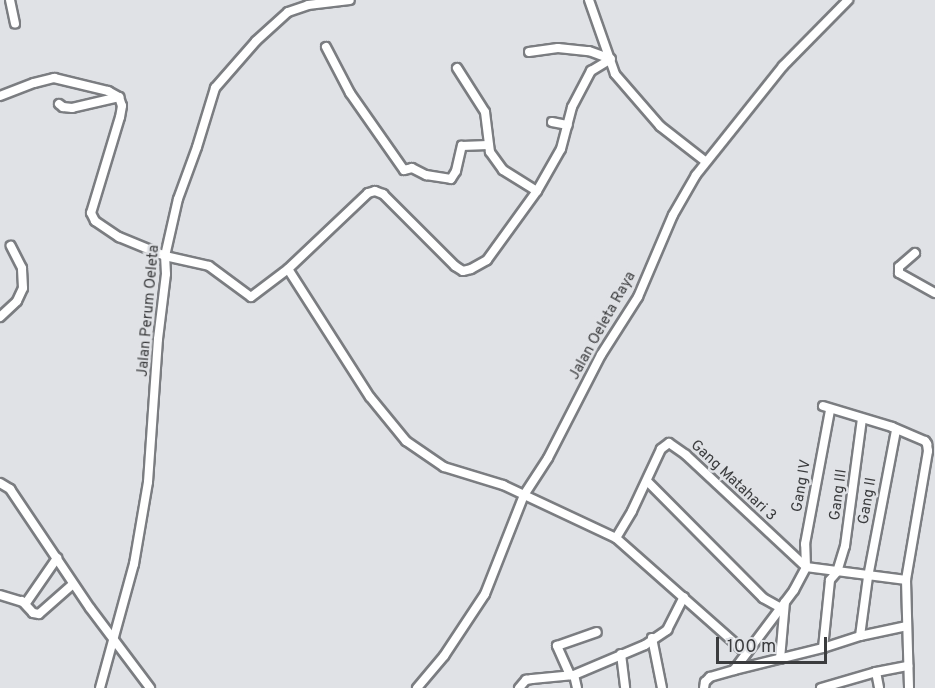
<!DOCTYPE html>
<style>
body{margin:0}
#map{position:relative;width:935px;height:688px;overflow:hidden;background:#e0e2e6;font-family:Overpass,sans-serif}
div>[style]{position:absolute}
[style*='--x']{left:calc(var(--x)*1px);top:calc(var(--y)*1px);width:calc(var(--w)*1px);rotate:calc(var(--a)*1deg)}
.roads{filter:drop-shadow(2px 0 #7b7d81) drop-shadow(-2px 0 #7b7d81) drop-shadow(0 2px #7b7d81) drop-shadow(0 -2px #7b7d81)}
.minor>*{height:8px;margin:-4px;padding:0 4px;transform-origin:4px;border-radius:4px;background:#fff}
span{translate:-50% -50%;white-space:nowrap;text-align:center;line-height:1.15;-webkit-text-stroke:5px #e0e2e6;paint-order:stroke}
.street-label{font-size:15px;color:#3b3c3e}
.scale{position:absolute;left:716px;top:637px;width:111px;height:27px;box-sizing:border-box;border:3px solid #3b3c3e;border-top:0;padding-left:8px;font-size:18px;line-height:21px;white-space:nowrap;color:#3b3c3e;-webkit-text-stroke:4px #e0e2e6;paint-order:stroke}
</style>
<div id="map">
<div class="roads">
<div class="minor">
<i style="--x:10;--y:0;--w:24;--a:78"></i>
<i style="--x:589;--y:0;--w:78;--a:70.6"></i>
<i style="--x:615;--y:74;--w:69;--a:49.1"></i>
<i style="--x:660;--y:126;--w:58;--a:38"></i>
<i style="--x:326;--y:47;--w:52;--a:62.4"></i>
<i style="--x:350;--y:93;--w:94;--a:55"></i>
<i style="--x:404;--y:170;--w:8;--a:-14"></i>
<i style="--x:412;--y:168;--w:16;--a:27"></i>
<i style="--x:426;--y:175;--w:25;--a:9"></i>
<i style="--x:451;--y:179;--w:9;--a:-58"></i>
<i style="--x:456;--y:171;--w:26;--a:-77"></i>
<i style="--x:462;--y:146;--w:26;--a:-2"></i>
<i style="--x:529;--y:52;--w:29;--a:-8"></i>
<i style="--x:558;--y:48;--w:31;--a:6"></i>
<i style="--x:589;--y:51;--w:23;--a:20"></i>
<i style="--x:457;--y:68;--w:52;--a:57.5"></i>
<i style="--x:485;--y:112;--w:40;--a:82.9"></i>
<i style="--x:490;--y:152;--w:22;--a:54"></i>
<i style="--x:503;--y:170;--w:40;--a:32"></i>
<i style="--x:0;--y:96;--w:36;--a:-21"></i>
<i style="--x:34;--y:83;--w:21;--a:-14"></i>
<i style="--x:54;--y:78;--w:56;--a:13.5"></i>
<i style="--x:108;--y:91;--w:13;--a:29"></i>
<i style="--x:119;--y:97;--w:48;--a:166.8"></i>
<i style="--x:72;--y:108;--w:9;--a:-174"></i>
<i style="--x:63;--y:107;--w:5;--a:-143"></i>
<i style="--x:119;--y:97;--w:9;--a:72"></i>
<i style="--x:122;--y:106;--w:11;--a:100"></i>
<i style="--x:120;--y:117;--w:100;--a:106.8"></i>
<i style="--x:91;--y:213;--w:9;--a:63"></i>
<i style="--x:95;--y:221;--w:29;--a:34"></i>
<i style="--x:119;--y:237;--w:50;--a:22.4"></i>
<i style="--x:165;--y:256;--w:45;--a:12.8"></i>
<i style="--x:209;--y:266;--w:52;--a:36.4"></i>
<i style="--x:251;--y:297;--w:46;--a:-37.1"></i>
<i style="--x:288;--y:269;--w:110;--a:-43.5"></i>
<i style="--x:368;--y:193;--w:7;--a:-16"></i>
<i style="--x:375;--y:191;--w:9;--a:21"></i>
<i style="--x:383;--y:194;--w:102;--a:45"></i>
<i style="--x:455;--y:266;--w:9;--a:32"></i>
<i style="--x:463;--y:271;--w:8;--a:-14"></i>
<i style="--x:471;--y:269;--w:18;--a:-29"></i>
<i style="--x:487;--y:260;--w:85;--a:-54.1"></i>
<i style="--x:537;--y:191;--w:48;--a:-60.3"></i>
<i style="--x:561;--y:149;--w:43;--a:-75.3"></i>
<i style="--x:572;--y:107;--w:41;--a:-62.2"></i>
<i style="--x:591;--y:71;--w:23;--a:-31"></i>
<i style="--x:552;--y:122;--w:16;--a:11"></i>
<i style="--x:915;--y:253;--w:21;--a:139"></i>
<i style="--x:899;--y:267;--w:6;--a:90"></i>
<i style="--x:899;--y:273;--w:41;--a:29.1"></i>
<i style="--x:288;--y:269;--w:152;--a:57.4"></i>
<i style="--x:370;--y:397;--w:57;--a:50.7"></i>
<i style="--x:406;--y:441;--w:46;--a:34.4"></i>
<i style="--x:444;--y:467;--w:62;--a:17"></i>
<i style="--x:503;--y:485;--w:125;--a:25.1"></i>
<i style="--x:616;--y:538;--w:174;--a:41.5"></i>
<i style="--x:0;--y:317;--w:23;--a:-43"></i>
<i style="--x:17;--y:301;--w:14;--a:-65"></i>
<i style="--x:23;--y:288;--w:20;--a:-93"></i>
<i style="--x:22;--y:268;--w:25;--a:-117"></i>
<i style="--x:823;--y:406;--w:72;--a:16.9"></i>
<i style="--x:892;--y:427;--w:36;--a:23"></i>
<i style="--x:925;--y:441;--w:4;--a:56"></i>
<i style="--x:927;--y:444;--w:7;--a:82"></i>
<i style="--x:928;--y:451;--w:131;--a:99.7"></i>
<i style="--x:906;--y:580;--w:108;--a:88.4"></i>
<i style="--x:647;--y:481;--w:165;--a:45.2"></i>
<i style="--x:763;--y:598;--w:18;--a:29"></i>
<i style="--x:0;--y:483;--w:12;--a:31"></i>
<i style="--x:10;--y:489;--w:143;--a:56.1"></i>
<i style="--x:90;--y:608;--w:100;--a:53.1"></i>
<i style="--x:616;--y:538;--w:31;--a:-59"></i>
<i style="--x:632;--y:511;--w:68;--a:-64.9"></i>
<i style="--x:661;--y:449;--w:10;--a:-37"></i>
<i style="--x:669;--y:443;--w:21;--a:35"></i>
<i style="--x:686;--y:455;--w:164;--a:43"></i>
<i style="--x:806;--y:567;--w:101;--a:7.4"></i>
<i style="--x:806;--y:567;--w:23;--a:-92"></i>
<i style="--x:805;--y:544;--w:136;--a:-79.4"></i>
<i style="--x:0;--y:595;--w:27;--a:17"></i>
<i style="--x:26;--y:603;--w:55;--a:-55.4"></i>
<i style="--x:22;--y:601;--w:16;--a:47"></i>
<i style="--x:33;--y:613;--w:6;--a:9"></i>
<i style="--x:39;--y:614;--w:45;--a:-41.4"></i>
<i style="--x:860;--y:636;--w:60;--a:-82.3"></i>
<i style="--x:868;--y:577;--w:150;--a:-79.2"></i>
<i style="--x:652;--y:638;--w:51;--a:78.7"></i>
<i style="--x:823;--y:648;--w:68;--a:-84.1"></i>
<i style="--x:830;--y:580;--w:11;--a:-49"></i>
<i style="--x:837;--y:572;--w:27;--a:-73"></i>
<i style="--x:845;--y:546;--w:128;--a:-82.4"></i>
<i style="--x:621;--y:654;--w:34;--a:83"></i>
<i style="--x:780;--y:659;--w:57;--a:-85"></i>
<i style="--x:734;--y:670;--w:92;--a:-13.9"></i>
<i style="--x:823;--y:648;--w:39;--a:-18"></i>
<i style="--x:860;--y:636;--w:48;--a:-12"></i>
<i style="--x:876;--y:672;--w:16;--a:79"></i>
<i style="--x:570;--y:675;--w:32;--a:-114"></i>
<i style="--x:557;--y:646;--w:42;--a:-19.3"></i>
<i style="--x:574;--y:675;--w:13;--a:77"></i>
<i style="--x:100;--y:688;--w:129;--a:-74.7"></i>
<i style="--x:134;--y:564;--w:83;--a:-80.3"></i>
<i style="--x:148;--y:482;--w:143;--a:-86"></i>
<i style="--x:158;--y:339;--w:65;--a:-83"></i>
<i style="--x:166;--y:274;--w:18;--a:-93"></i>
<i style="--x:165;--y:256;--w:58;--a:-77.2"></i>
<i style="--x:178;--y:199;--w:55;--a:-69.9"></i>
<i style="--x:197;--y:147;--w:62;--a:-73"></i>
<i style="--x:215;--y:88;--w:62;--a:-48.9"></i>
<i style="--x:256;--y:41;--w:43;--a:-42.2"></i>
<i style="--x:288;--y:12;--w:21;--a:-19"></i>
<i style="--x:308;--y:5;--w:42;--a:-6.8"></i>
<i style="--x:417;--y:688;--w:42;--a:-49.8"></i>
<i style="--x:444;--y:656;--w:74;--a:-56.5"></i>
<i style="--x:485;--y:594;--w:106;--a:-68.5"></i>
<i style="--x:524;--y:495;--w:44;--a:-57"></i>
<i style="--x:548;--y:458;--w:116;--a:-62.8"></i>
<i style="--x:601;--y:355;--w:69;--a:-57.5"></i>
<i style="--x:638;--y:297;--w:89;--a:-66.9"></i>
<i style="--x:673;--y:215;--w:46;--a:-60.1"></i>
<i style="--x:696;--y:175;--w:139;--a:-51.4"></i>
<i style="--x:783;--y:66;--w:93;--a:-45.4"></i>
<i style="--x:519;--y:688;--w:11;--a:-49"></i>
<i style="--x:526;--y:680;--w:6;--a:-9"></i>
<i style="--x:532;--y:679;--w:42;--a:-5.4"></i>
<i style="--x:574;--y:675;--w:77;--a:-22.9"></i>
<i style="--x:645;--y:645;--w:27;--a:-34"></i>
<i style="--x:667;--y:630;--w:37;--a:-63"></i>
<i style="--x:704;--y:688;--w:6;--a:-81"></i>
<i style="--x:705;--y:682;--w:7;--a:-45"></i>
<i style="--x:710;--y:677;--w:25;--a:-16"></i>
<i style="--x:734;--y:670;--w:100;--a:-53.1"></i>
<i style="--x:794;--y:590;--w:26;--a:-62"></i>
<i style="--x:821;--y:688;--w:57;--a:-16.2"></i>
<i style="--x:876;--y:672;--w:33;--a:-11"></i>
</div>
</div>
<div class="street-label">
<span style="left:149px;top:311px;rotate:-85deg">Jalan Perum Oeleta</span>
<span style="left:603px;top:326px;rotate:-61deg">Jalan Oeleta Raya</span>
<span style="left:733px;top:481px;rotate:43deg">Gang Matahari 3</span>
<span style="left:802px;top:486px;rotate:-80deg">Gang IV</span>
<span style="left:839px;top:495px;rotate:-82deg">Gang III</span>
<span style="left:868px;top:501px;rotate:-80deg">Gang II</span>
</div>
<div class="scale">100 m</div>
</div>
